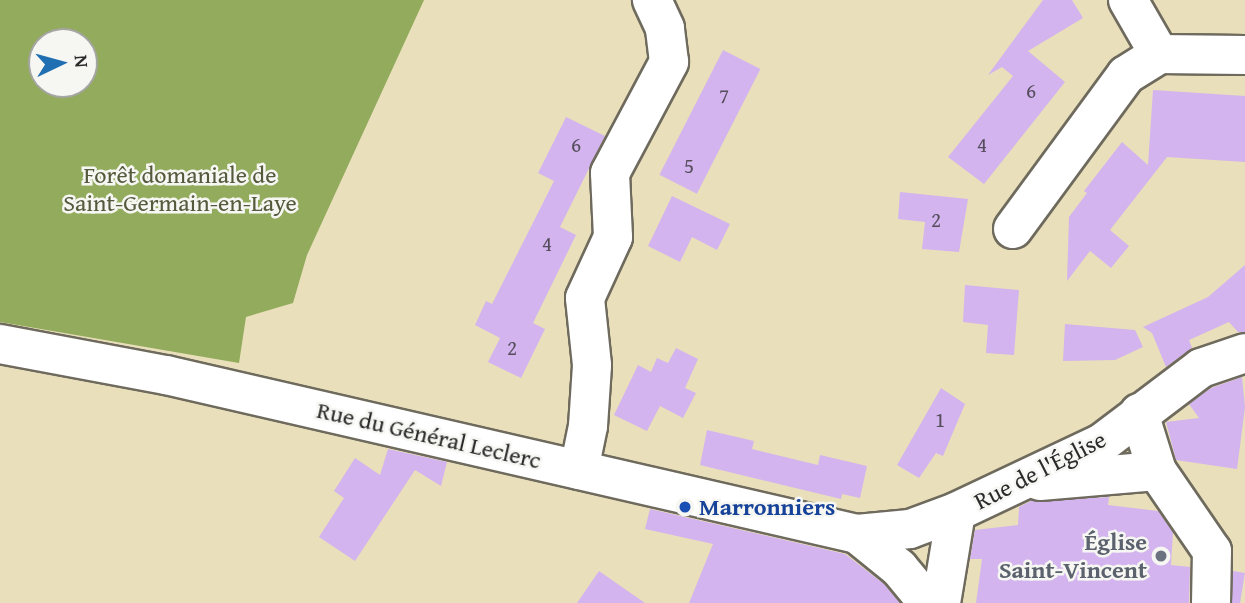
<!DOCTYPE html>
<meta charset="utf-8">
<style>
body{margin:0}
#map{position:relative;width:1245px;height:603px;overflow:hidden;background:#e9dfbb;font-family:"Gentium Book Plus",serif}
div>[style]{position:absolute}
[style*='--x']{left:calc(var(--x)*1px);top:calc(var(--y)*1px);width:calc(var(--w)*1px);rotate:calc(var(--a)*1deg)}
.forest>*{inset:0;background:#92ab5c}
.building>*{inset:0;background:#d3b4ee;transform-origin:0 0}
.roads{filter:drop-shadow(2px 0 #6e6a5d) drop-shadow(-2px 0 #6e6a5d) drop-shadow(0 2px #6e6a5d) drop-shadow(0 -2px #6e6a5d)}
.minor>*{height:38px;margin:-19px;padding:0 19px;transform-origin:19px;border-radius:19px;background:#fff}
.dots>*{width:19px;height:19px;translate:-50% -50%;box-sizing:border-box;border:4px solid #f6f6f2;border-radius:50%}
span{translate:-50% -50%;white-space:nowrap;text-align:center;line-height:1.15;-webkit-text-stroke:5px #f6f6f2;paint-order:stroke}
.number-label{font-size:21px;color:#554d5c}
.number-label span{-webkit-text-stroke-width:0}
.park-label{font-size:24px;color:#565a3d}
.street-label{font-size:24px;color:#2b2b2b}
.transit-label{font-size:24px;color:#164399;font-weight:700}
.left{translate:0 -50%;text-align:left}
.worship-label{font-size:24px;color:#5b616d;font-weight:700}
.right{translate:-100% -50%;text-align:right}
.north{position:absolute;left:28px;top:28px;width:70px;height:70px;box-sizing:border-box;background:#f6f6f2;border:2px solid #a5a5a2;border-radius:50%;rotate:85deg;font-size:19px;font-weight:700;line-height:28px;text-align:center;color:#2b2b2b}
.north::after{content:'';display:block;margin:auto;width:24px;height:32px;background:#1f6fb2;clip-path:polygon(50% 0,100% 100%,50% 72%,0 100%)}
</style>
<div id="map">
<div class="forest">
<i style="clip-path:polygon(evenodd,0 0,424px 0,307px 255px,293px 303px,246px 317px,239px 363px,0 322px,0 0,42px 42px,84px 42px,84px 84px,42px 84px,42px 42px)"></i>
</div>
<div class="building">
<i style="clip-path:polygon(1043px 0,1072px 0,1083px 18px,1028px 51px,1065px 82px,984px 184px,948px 157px,1013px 76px,1002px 67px,988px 75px)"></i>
<i style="left:723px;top:50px;width:42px;height:140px;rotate:27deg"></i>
<i style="clip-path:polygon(1153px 90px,1245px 96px,1245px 162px,1167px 157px,1110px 230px,1129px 246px,1111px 268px,1090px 251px,1067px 281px,1069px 217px,1087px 193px,1084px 191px,1122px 142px,1148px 165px)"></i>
<i style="clip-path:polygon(566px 117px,605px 136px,560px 227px,576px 235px,533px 323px,545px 329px,521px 378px,488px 362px,500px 338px,475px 325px,486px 301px,492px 304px,554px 181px,538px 173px)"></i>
<i style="clip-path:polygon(900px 192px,968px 199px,959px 252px,922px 249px,925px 222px,898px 219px)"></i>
<i style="clip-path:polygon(672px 196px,730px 224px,717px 250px,692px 237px,680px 262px,648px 246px)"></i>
<i style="clip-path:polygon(1245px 265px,1245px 332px,1238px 332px,1229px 322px,1189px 340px,1192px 348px,1166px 367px,1152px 333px,1143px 327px,1208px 297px)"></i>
<i style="clip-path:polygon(965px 285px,1019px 290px,1014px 355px,986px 353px,988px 325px,963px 322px)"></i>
<i style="clip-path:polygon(1065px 324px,1135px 330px,1143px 347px,1115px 360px,1063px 361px)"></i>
<i style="clip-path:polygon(676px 348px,698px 359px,685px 388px,696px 393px,683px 418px,660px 406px,647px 431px,614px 415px,638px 365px,651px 372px,657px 358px,668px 363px)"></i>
<i style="clip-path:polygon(1242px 377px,1245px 407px,1237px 469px,1176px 460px,1166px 422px,1199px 418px,1189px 404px,1211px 388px)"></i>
<i style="clip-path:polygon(941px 388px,965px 404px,943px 456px,936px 453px,919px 478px,897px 465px)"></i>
<i style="clip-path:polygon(707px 430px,754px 441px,752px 449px,818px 465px,820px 455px,867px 466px,860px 498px,842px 494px,841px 499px,700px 465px)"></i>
<i style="clip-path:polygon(388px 449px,447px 462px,441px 486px,415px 470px,355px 561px,319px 537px,344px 498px,334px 491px,355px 458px,380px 475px)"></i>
<i style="clip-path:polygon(1109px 497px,1108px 505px,1158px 511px,1173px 532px,1171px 565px,1190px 567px,1189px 603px,976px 603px,982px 559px,970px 559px,975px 530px,1018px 525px,1019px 507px,1031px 501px)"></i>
<i style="clip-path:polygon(650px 509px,845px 554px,884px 584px,900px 603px,689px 603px,713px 544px,645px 529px)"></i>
<i style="clip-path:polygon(599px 571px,645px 603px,577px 603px)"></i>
<i style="left:1233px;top:571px;width:12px;height:32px;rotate:9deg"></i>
</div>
<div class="roads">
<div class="minor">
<i style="--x:1128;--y:0;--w:62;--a:60.1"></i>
<i style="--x:1159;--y:54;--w:86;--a:0.7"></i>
<i style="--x:1013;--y:229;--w:191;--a:-53.7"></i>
<i style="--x:1126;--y:75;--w:39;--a:-32"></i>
<i style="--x:0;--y:344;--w:169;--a:10.6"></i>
<i style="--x:166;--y:375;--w:709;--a:12.96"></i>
<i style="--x:857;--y:534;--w:53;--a:-5.4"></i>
<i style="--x:910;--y:529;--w:49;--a:-20.3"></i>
<i style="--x:956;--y:512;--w:161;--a:-25.3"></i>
<i style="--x:1102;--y:443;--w:124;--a:-37.1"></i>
<i style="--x:1201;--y:368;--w:46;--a:-18.8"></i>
<i style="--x:1139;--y:413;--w:61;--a:72.8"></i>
<i style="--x:1157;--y:471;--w:97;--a:55.5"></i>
<i style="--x:1212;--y:551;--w:52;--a:91.1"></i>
<i style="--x:579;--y:470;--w:45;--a:-78.4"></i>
<i style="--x:588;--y:426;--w:61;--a:-86.2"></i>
<i style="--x:592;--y:365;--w:67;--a:-96"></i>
<i style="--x:585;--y:298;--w:67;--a:-65.3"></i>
<i style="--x:613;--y:237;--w:64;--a:-92.7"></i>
<i style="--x:610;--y:173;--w:126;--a:-62"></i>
<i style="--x:669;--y:62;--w:34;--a:-97"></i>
<i style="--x:665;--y:28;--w:31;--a:-115"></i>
<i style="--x:1040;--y:481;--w:117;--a:-4.9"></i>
<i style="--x:857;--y:534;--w:54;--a:39"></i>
<i style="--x:899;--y:568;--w:45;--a:50.4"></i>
<i style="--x:941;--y:603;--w:92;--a:-80.6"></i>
</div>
</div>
<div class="dots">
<i style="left:685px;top:507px;background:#1a4fb4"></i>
<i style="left:1161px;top:556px;background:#6b7280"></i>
</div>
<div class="number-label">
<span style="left:1031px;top:91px">6</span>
<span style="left:724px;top:96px">7</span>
<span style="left:576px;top:145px">6</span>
<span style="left:982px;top:145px">4</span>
<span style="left:689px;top:166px">5</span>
<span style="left:936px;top:220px">2</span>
<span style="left:547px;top:244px">4</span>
<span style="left:512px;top:348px">2</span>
<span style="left:940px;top:420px">1</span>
</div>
<div class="park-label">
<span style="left:180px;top:189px">Forêt domaniale de<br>Saint-Germain-en-Laye</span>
</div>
<div class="street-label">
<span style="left:429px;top:435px;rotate:13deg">Rue du Général Leclerc</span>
<span style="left:1040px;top:470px;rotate:-27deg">Rue de l'Église</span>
</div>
<div class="transit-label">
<span class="left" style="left:699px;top:507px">Marronniers</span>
</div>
<div class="worship-label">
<span class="right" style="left:1147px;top:556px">Église<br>Saint-Vincent</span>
</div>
<div class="north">N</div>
</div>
